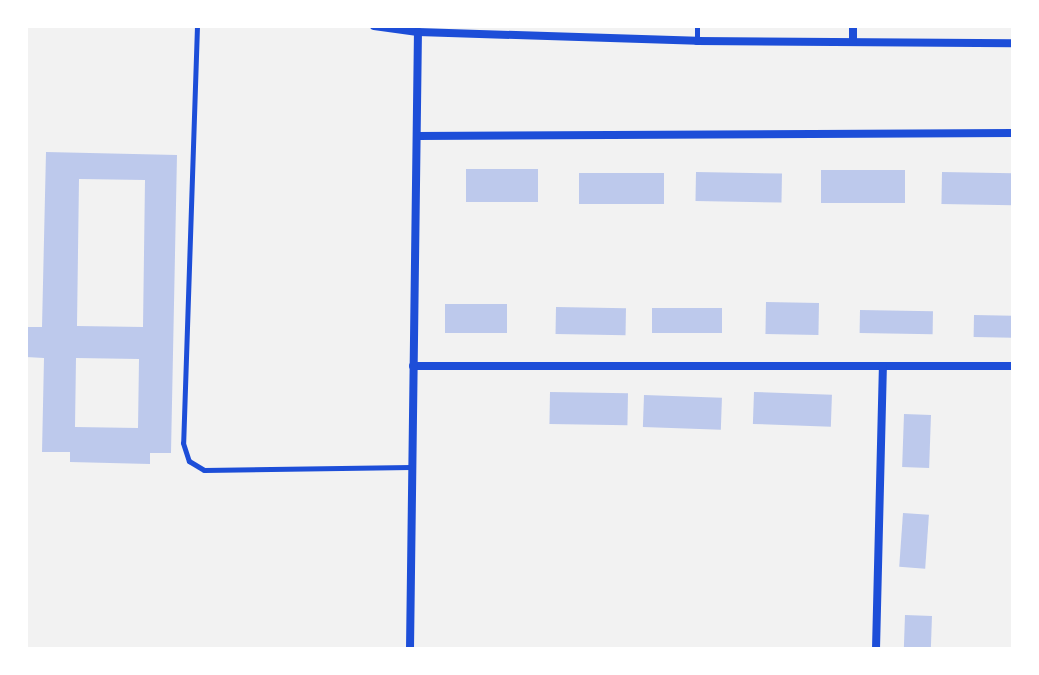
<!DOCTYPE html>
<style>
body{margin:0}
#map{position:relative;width:1039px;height:675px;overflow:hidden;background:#f2f2f2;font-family:Figtree,sans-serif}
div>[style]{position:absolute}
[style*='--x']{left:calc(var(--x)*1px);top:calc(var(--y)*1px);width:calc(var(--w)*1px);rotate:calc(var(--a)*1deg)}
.building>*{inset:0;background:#bdc9ec;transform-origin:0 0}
.service>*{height:5px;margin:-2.5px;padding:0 2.5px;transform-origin:2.5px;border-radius:2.5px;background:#1d4ed8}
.minor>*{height:8px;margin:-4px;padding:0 4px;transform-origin:4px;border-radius:4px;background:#1d4ed8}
span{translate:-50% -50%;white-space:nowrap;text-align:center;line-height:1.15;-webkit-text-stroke:8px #fff;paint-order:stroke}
.frame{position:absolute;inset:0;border:28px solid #fff;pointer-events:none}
</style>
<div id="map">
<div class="building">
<i style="clip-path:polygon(evenodd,46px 152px,177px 155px,171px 453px,150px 453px,150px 464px,70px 462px,70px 452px,42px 452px,44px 358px,26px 357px,26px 327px,42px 327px,46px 152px,79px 179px,145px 180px,143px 327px,77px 326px,79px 179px,46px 152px,76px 358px,139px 359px,138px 428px,75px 427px,76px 358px)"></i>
<i style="left:466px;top:169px;width:72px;height:33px"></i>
<i style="left:821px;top:170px;width:84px;height:33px"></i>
<i style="left:696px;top:172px;width:86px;height:29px;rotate:1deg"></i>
<i style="left:942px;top:172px;width:71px;height:32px;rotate:1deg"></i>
<i style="left:579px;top:173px;width:85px;height:31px"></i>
<i style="left:766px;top:302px;width:53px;height:32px;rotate:1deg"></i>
<i style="left:445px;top:304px;width:62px;height:29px"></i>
<i style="left:556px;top:307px;width:70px;height:27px;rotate:1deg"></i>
<i style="left:652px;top:308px;width:70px;height:25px"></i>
<i style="left:860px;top:310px;width:73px;height:23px;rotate:1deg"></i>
<i style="left:974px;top:315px;width:39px;height:22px;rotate:1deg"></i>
<i style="left:550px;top:392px;width:78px;height:32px;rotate:1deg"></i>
<i style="left:754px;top:392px;width:78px;height:32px;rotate:2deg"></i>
<i style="left:644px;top:395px;width:78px;height:32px;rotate:2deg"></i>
<i style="left:904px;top:414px;width:27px;height:53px;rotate:2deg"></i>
<i style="left:903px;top:513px;width:26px;height:54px;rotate:4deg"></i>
<i style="left:905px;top:615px;width:27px;height:34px;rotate:2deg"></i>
</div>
<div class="service">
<i style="--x:197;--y:26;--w:417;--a:91.9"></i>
<i style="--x:183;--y:443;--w:19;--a:72"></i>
<i style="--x:189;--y:461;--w:17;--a:31"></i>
<i style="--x:204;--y:470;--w:207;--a:-0.8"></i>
<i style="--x:697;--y:26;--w:15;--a:90"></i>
</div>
<div class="minor">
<i style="--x:374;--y:26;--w:44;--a:7.8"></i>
<i style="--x:418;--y:32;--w:279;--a:1.8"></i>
<i style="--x:697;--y:41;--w:316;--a:0.4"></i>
<i style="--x:853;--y:42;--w:16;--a:-90"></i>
<i style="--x:417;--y:136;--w:596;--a:-0.29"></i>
<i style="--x:413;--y:366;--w:600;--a:0"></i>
<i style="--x:410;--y:649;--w:617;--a:-89.26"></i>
<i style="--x:876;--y:649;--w:283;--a:-88.6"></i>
</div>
<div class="frame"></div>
</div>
